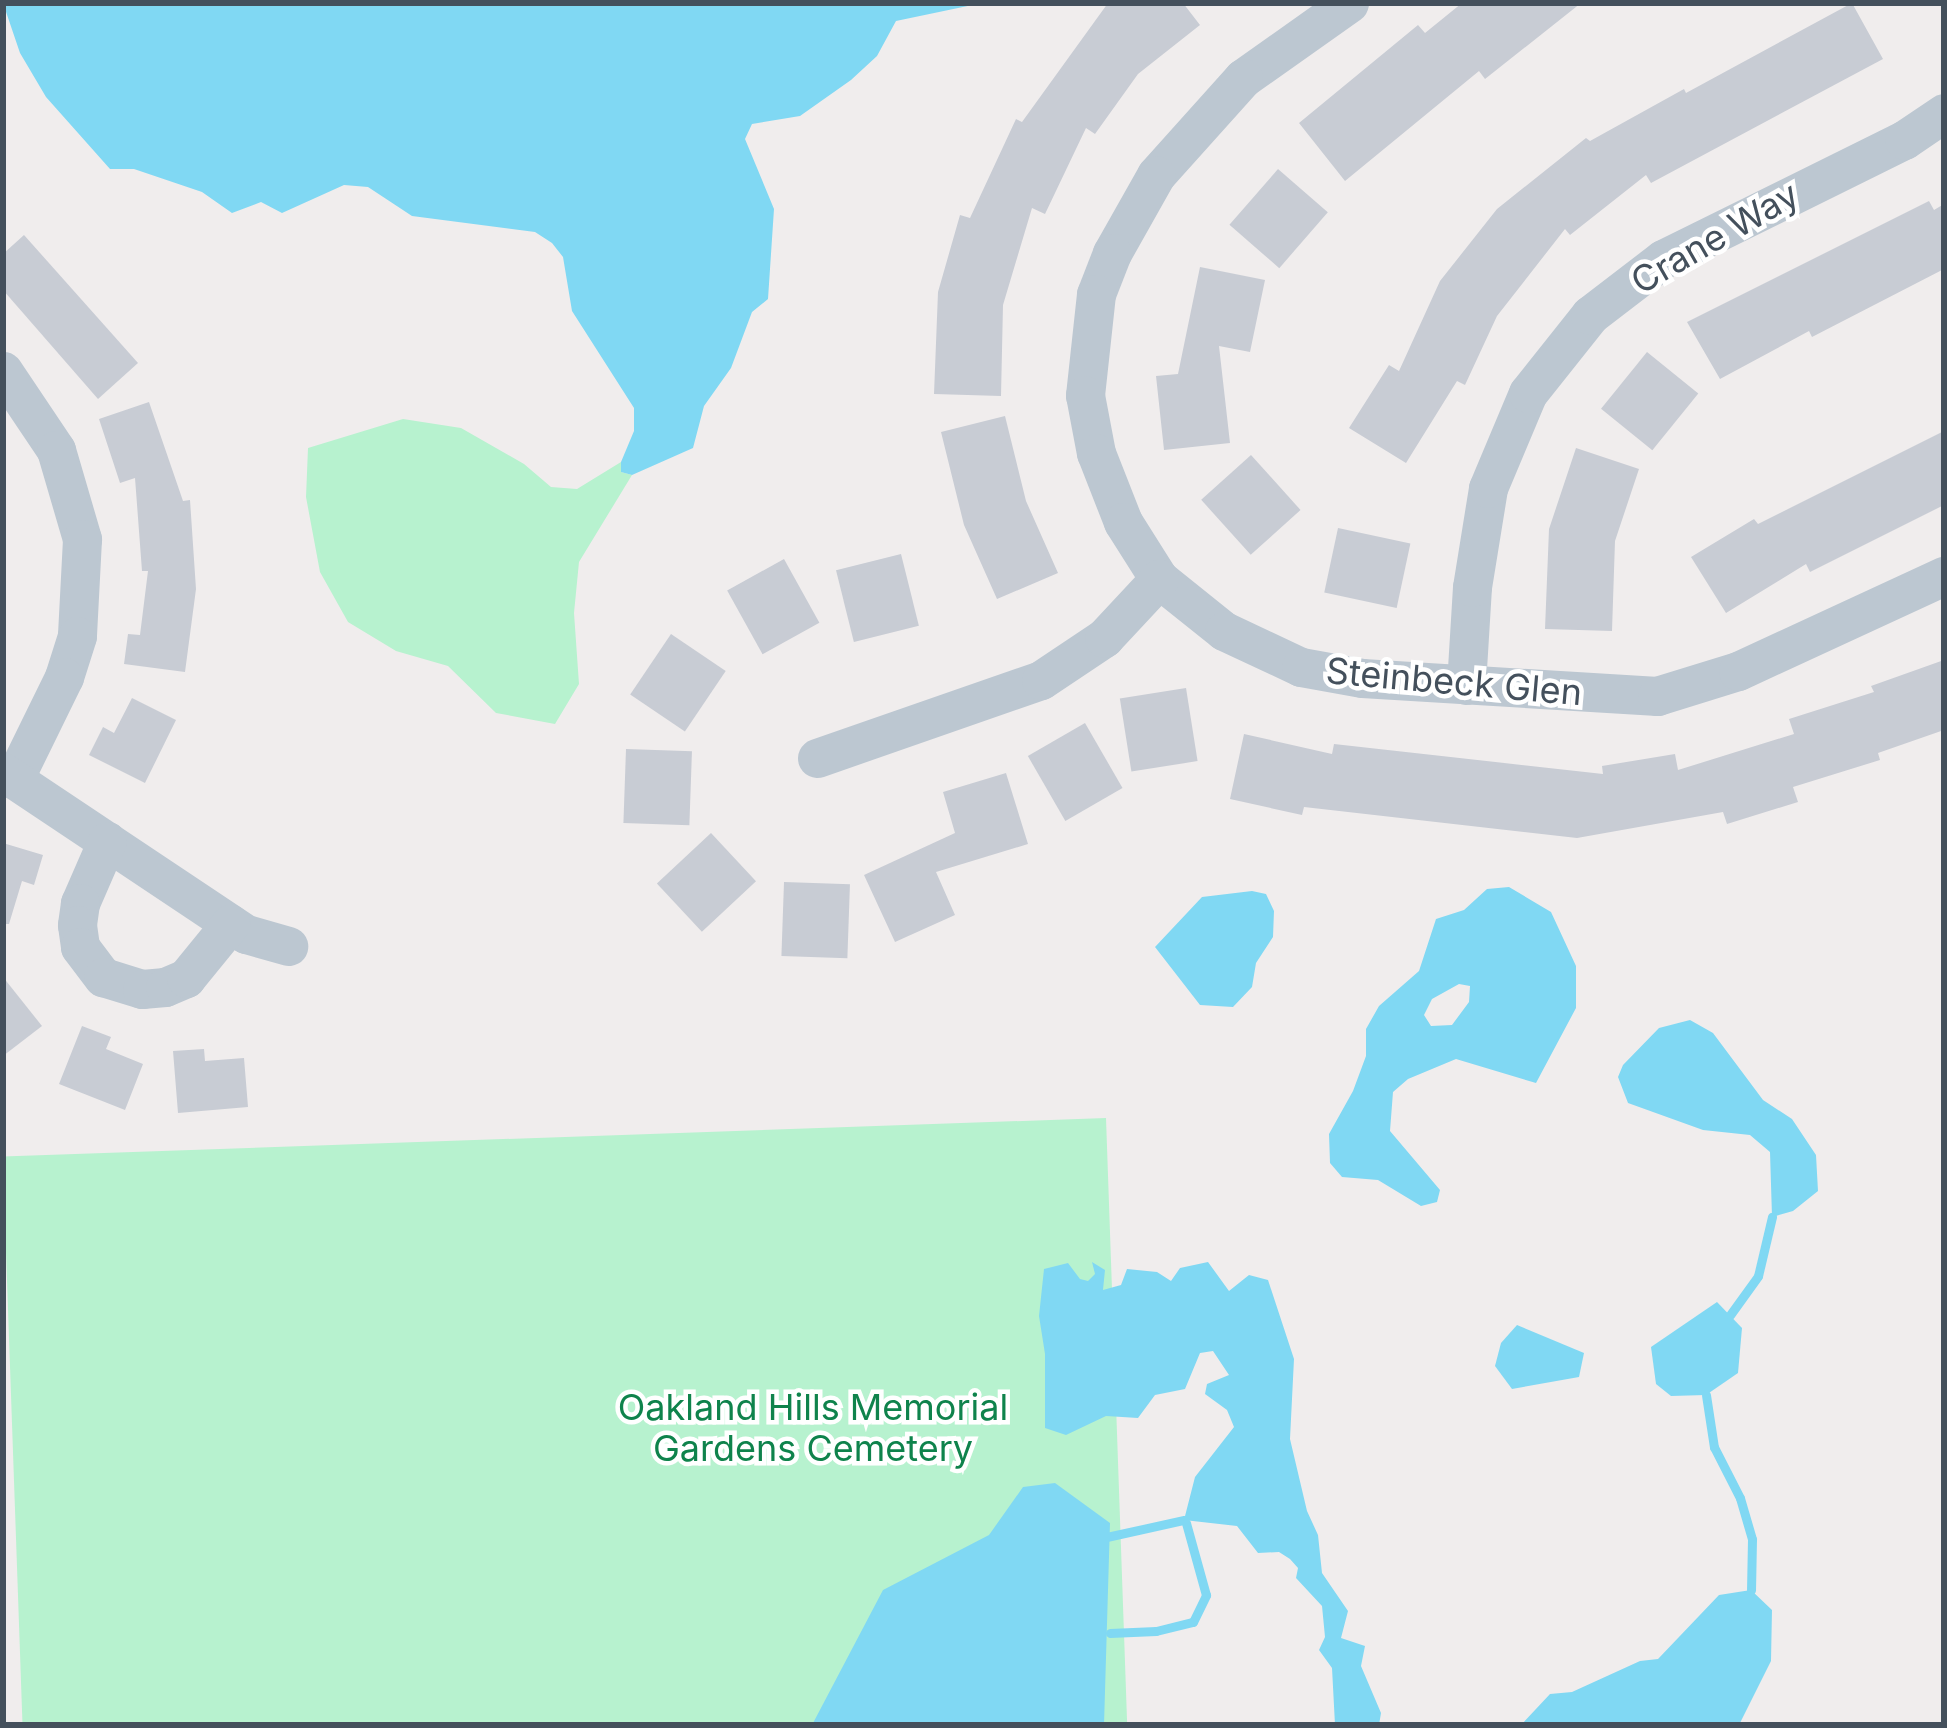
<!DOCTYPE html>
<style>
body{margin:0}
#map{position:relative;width:1947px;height:1728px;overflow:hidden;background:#f0eded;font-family:Inter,sans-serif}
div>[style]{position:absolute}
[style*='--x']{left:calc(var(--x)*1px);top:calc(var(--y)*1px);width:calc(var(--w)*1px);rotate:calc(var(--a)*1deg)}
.green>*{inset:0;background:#b7f2cf;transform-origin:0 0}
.water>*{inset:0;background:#80d8f3}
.stream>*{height:9px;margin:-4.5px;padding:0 4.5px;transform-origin:4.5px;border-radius:4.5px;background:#80d8f3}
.building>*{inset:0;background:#c8ccd4;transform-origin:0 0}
.minor>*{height:39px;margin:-19.5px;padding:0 19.5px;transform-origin:19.5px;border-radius:19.5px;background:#bcc7d1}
span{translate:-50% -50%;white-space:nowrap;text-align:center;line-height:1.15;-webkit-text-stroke:9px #fff;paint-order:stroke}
.street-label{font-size:36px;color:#44505c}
.park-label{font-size:36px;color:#0f834c}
.frame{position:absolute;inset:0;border:6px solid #44505c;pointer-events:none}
</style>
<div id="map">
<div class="green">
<i style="clip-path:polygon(403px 419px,461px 428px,524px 464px,551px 487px,577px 489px,621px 462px,621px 472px,632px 475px,579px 562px,574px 613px,579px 684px,555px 724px,496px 713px,448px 666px,396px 651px,348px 622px,320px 572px,306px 497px,308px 448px)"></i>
<i style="left:1106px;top:1118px;width:607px;height:1104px;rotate:88deg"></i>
</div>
<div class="water">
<i style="clip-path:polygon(982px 3px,896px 21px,877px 56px,851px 80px,800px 116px,752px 124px,745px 139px,774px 209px,768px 299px,752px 312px,731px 368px,704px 406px,693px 448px,632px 475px,621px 472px,621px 462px,634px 431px,634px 408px,572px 311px,563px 257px,552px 243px,535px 232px,412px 216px,368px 187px,344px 185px,282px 213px,261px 202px,232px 213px,202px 192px,134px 169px,110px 169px,46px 97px,20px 53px,3px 3px)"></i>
<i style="clip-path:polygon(evenodd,1509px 887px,1551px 912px,1576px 966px,1576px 1008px,1536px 1083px,1456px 1059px,1408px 1079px,1393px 1092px,1390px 1131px,1440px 1190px,1437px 1202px,1421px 1206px,1378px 1180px,1342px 1177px,1330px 1163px,1329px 1134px,1353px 1091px,1366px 1056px,1366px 1029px,1379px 1006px,1419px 971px,1436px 919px,1464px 910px,1487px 889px,1509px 887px,1459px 984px,1470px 986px,1469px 1002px,1452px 1025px,1431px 1026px,1424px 1015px,1432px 999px,1459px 984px)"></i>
<i style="clip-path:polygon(1252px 891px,1266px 894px,1274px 911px,1273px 937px,1256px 963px,1252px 987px,1233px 1007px,1200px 1005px,1155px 947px,1202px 897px)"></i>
<i style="clip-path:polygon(1690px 1020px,1713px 1033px,1763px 1100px,1792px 1119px,1816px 1155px,1818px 1191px,1793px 1211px,1772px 1217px,1770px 1152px,1750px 1135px,1703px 1130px,1628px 1103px,1618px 1077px,1623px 1065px,1659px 1028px)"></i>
<i style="clip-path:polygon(1092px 1262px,1105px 1270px,1103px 1290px,1121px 1285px,1127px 1269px,1157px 1272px,1171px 1281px,1180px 1268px,1208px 1262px,1229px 1291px,1249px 1275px,1268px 1280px,1294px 1359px,1290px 1439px,1307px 1511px,1318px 1535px,1322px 1573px,1348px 1611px,1341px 1638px,1365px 1646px,1361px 1666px,1381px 1713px,1379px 1725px,1335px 1725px,1332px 1668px,1319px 1650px,1325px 1637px,1322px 1606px,1296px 1578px,1298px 1568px,1290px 1559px,1279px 1552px,1258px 1553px,1237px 1526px,1184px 1520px,1195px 1477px,1234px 1427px,1227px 1410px,1205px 1394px,1207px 1384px,1229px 1375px,1213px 1351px,1200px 1353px,1185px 1389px,1155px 1395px,1138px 1418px,1106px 1416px,1066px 1435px,1045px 1428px,1045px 1354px,1039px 1316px,1044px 1269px,1068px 1263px,1080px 1279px,1088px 1281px,1095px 1274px)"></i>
<i style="clip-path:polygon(1717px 1302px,1742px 1328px,1738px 1373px,1706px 1395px,1671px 1396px,1656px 1384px,1651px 1347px)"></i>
<i style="clip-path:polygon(1517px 1325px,1584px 1353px,1579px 1377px,1512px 1389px,1495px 1366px,1501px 1343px)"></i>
<i style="clip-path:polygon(1055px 1483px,1110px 1523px,1104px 1725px,812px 1725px,883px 1590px,989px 1535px,1023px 1487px)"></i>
<i style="clip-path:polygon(1751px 1590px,1772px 1610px,1771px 1661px,1739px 1725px,1521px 1725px,1550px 1694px,1572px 1692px,1640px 1661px,1658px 1659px,1719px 1595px)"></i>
</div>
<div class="stream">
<i style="--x:1730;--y:1315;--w:48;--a:-54.3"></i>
<i style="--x:1758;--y:1276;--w:61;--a:-76.7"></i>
<i style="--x:1706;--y:1395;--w:53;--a:81.3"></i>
<i style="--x:1714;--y:1447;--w:57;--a:63"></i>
<i style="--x:1740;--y:1498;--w:43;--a:73.7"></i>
<i style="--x:1752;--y:1539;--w:51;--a:91.1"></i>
<i style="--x:1102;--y:1538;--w:84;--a:-12.4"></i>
<i style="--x:1110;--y:1633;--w:46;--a:-2.5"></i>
<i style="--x:1156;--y:1631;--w:38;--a:-14"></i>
<i style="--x:1193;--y:1622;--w:30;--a:-64"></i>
<i style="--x:1206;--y:1595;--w:75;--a:-105.5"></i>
</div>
<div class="building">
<i style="clip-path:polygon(1108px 3px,1183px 3px,1200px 25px,1138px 74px,1095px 134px,1086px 128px,1045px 214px,1032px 208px,1003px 305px,1001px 396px,934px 394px,938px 292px,960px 215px,970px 218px,1016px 119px,1022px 122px)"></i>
<i style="clip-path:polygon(1462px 3px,1581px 3px,1485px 79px,1479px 71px,1345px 181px,1299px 123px,1418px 25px,1425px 33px)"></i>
<i style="clip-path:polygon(1852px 3px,1883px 59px,1651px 183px,1646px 175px,1570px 235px,1565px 229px,1497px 316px,1465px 385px,1457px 381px,1406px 463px,1349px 428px,1389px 365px,1399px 371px,1440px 281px,1497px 209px,1586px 138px,1590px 141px,1684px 89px,1686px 93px)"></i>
<i style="left:1278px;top:169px;width:66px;height:74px;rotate:41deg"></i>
<i style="clip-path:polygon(1929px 201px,1934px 210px,1944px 204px,1944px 269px,1812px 337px,1809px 331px,1720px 379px,1687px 322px)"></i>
<i style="clip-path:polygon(24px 235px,138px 363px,98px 399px,3px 290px,3px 254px)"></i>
<i style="clip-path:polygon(1200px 267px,1265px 280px,1250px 352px,1219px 346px,1230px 443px,1164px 450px,1156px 376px,1178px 374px)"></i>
<i style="left:1647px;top:352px;width:66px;height:73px;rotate:39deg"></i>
<i style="clip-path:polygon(149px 402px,183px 501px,190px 500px,196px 589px,185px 672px,124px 664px,128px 634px,140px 635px,148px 571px,142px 571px,135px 478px,120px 483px,99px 419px)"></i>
<i style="clip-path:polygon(1005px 416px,1026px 501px,1058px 573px,997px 599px,964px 525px,941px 432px)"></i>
<i style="clip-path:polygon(1944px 431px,1944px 505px,1810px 572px,1806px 564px,1726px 613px,1691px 557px,1754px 519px,1758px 524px)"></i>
<i style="clip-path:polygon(1576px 448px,1639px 469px,1615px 541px,1612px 631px,1545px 629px,1549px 529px)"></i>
<i style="left:1251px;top:455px;width:74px;height:67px;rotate:48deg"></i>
<i style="left:1338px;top:528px;width:74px;height:66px;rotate:12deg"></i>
<i style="left:901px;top:554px;width:74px;height:67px;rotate:76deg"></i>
<i style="left:784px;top:559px;width:73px;height:65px;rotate:61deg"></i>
<i style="left:671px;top:634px;width:66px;height:73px;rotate:34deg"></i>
<i style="clip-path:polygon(1944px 660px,1944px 730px,1878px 753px,1880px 760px,1793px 787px,1798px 802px,1727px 824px,1723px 812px,1577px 838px,1304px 807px,1302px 815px,1230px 799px,1244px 734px,1332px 754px,1334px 744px,1603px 774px,1602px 766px,1675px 754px,1678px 770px,1794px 734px,1789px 719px,1874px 692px,1871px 686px)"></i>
<i style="left:1186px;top:688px;width:74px;height:67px;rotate:81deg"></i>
<i style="clip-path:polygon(132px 698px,176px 720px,145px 783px,89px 755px,103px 727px,114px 733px)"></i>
<i style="left:1085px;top:723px;width:75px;height:66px;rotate:60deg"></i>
<i style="left:626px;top:749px;width:66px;height:74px;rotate:2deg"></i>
<i style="clip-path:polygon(1006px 773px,1028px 844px,936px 872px,955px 915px,895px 942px,864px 875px,955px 833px,943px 792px)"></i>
<i style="left:711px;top:833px;width:66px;height:74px;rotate:47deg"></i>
<i style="clip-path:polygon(3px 843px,43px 855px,34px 885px,22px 881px,9px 924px,3px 924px)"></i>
<i style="left:784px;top:882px;width:66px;height:74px;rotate:2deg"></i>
<i style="clip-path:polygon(3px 977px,42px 1026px,3px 1056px)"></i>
<i style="clip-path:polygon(82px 1026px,111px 1037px,106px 1049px,143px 1064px,125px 1110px,59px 1084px)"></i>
<i style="clip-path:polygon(204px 1049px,205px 1061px,244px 1058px,248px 1107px,178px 1113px,173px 1051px)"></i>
</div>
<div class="minor">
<i style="--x:1349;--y:3;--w:130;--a:144.7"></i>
<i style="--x:1243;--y:78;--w:130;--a:131.9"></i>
<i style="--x:1156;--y:175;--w:90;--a:119.4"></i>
<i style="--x:1112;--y:253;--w:44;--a:111.3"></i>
<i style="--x:1096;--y:294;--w:102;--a:96.2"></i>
<i style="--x:1085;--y:395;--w:59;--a:79.3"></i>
<i style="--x:1096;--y:453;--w:74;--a:68.6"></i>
<i style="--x:1123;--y:522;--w:67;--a:57.7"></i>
<i style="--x:1159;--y:579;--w:83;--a:38.7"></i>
<i style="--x:1224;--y:631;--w:85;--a:25.1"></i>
<i style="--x:1301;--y:667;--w:62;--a:10.2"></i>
<i style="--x:1362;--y:678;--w:296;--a:3.5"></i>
<i style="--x:1657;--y:696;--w:85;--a:-17.2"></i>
<i style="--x:1738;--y:671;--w:227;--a:-24.8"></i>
<i style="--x:3;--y:371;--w:95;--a:56.1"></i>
<i style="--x:56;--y:450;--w:93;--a:73.7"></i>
<i style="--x:82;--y:539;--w:97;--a:93"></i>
<i style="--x:77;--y:636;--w:43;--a:107.6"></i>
<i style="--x:64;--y:677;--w:114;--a:116.1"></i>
<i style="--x:1466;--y:685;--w:98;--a:-86.5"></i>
<i style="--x:1472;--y:587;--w:100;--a:-80.8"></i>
<i style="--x:1488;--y:488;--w:103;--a:-67.2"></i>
<i style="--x:1528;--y:393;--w:100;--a:-51.5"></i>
<i style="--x:1590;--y:315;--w:92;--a:-37.5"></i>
<i style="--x:1663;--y:259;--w:269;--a:-26.3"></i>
<i style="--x:1904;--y:140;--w:48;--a:-34"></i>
<i style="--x:817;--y:758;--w:237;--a:-19.2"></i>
<i style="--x:1041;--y:680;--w:76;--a:-33.7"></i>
<i style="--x:1104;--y:638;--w:81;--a:-47"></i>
<i style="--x:3;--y:772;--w:292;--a:33.7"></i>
<i style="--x:246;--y:934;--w:44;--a:15.9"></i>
<i style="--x:107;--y:841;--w:68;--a:113.5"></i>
<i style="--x:80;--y:903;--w:22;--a:98"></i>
<i style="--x:77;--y:925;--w:22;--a:82"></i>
<i style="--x:80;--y:947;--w:38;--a:53"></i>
<i style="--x:103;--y:977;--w:41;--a:17.1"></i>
<i style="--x:142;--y:989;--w:23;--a:-5"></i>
<i style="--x:165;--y:987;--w:23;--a:-23"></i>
<i style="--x:186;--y:978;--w:70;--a:-50.8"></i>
</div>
<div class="street-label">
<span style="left:1715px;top:238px;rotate:-30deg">Crane Way</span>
<span style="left:1454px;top:682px;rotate:5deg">Steinbeck Glen</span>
</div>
<div class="park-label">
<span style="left:813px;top:1428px">Oakland Hills Memorial<br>Gardens Cemetery</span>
</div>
<div class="frame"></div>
</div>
